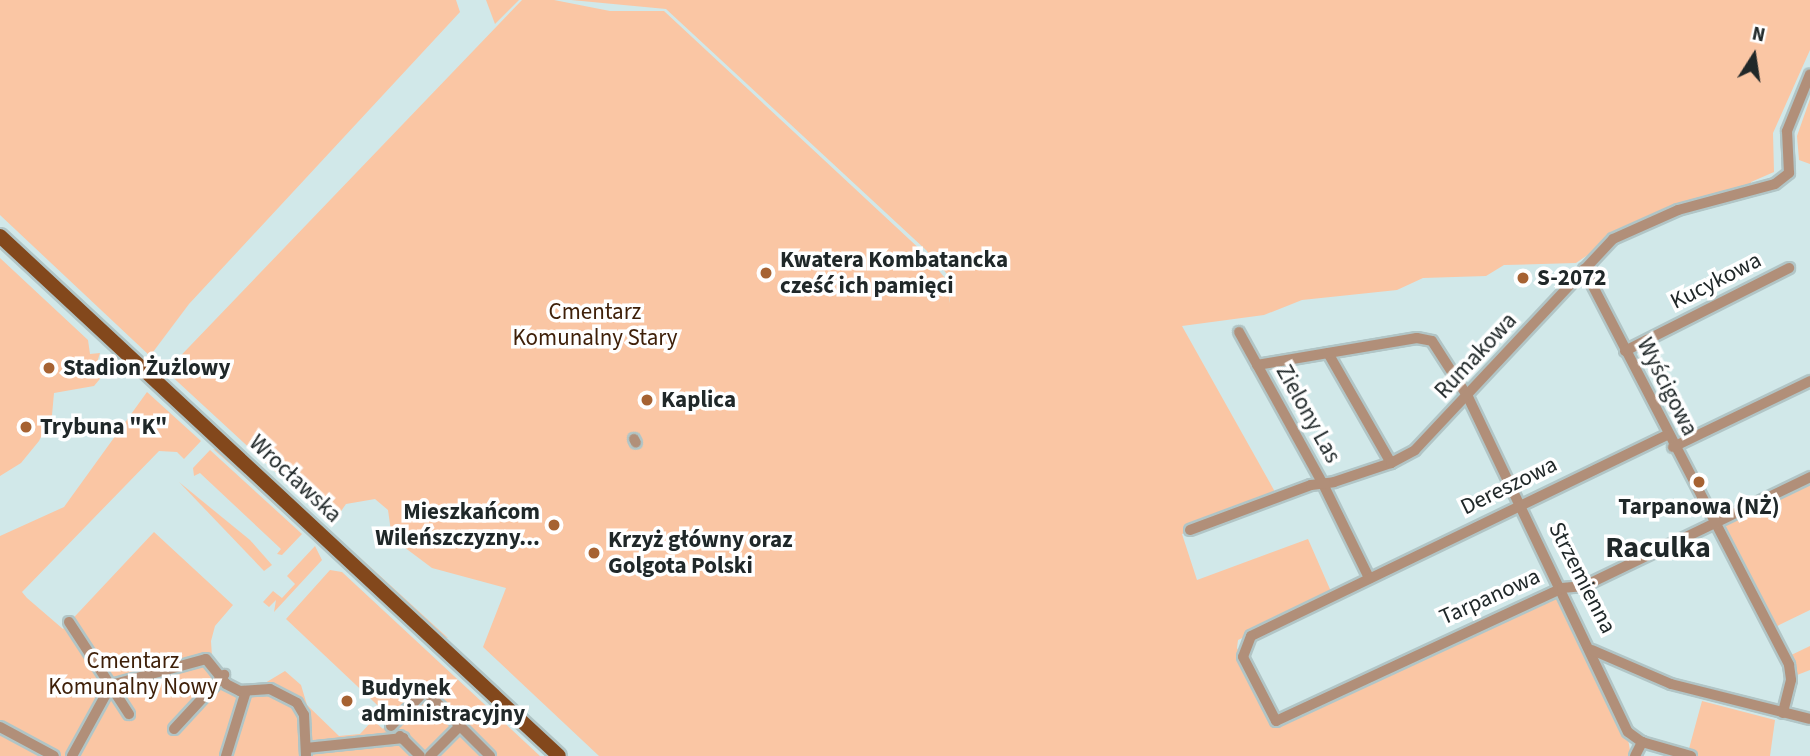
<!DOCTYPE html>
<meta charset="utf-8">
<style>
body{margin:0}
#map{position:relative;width:1810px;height:756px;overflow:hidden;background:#d1e8e9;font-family:"Source Sans 3",sans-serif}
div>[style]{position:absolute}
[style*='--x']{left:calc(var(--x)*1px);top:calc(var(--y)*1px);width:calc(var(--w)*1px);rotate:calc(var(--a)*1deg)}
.green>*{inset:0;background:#fac6a4}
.roads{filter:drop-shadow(2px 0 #b1c5c6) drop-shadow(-2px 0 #b1c5c6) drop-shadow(0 2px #b1c5c6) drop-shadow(0 -2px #b1c5c6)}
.minor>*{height:10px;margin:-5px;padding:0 5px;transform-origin:5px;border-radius:5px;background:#b18f79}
.major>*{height:14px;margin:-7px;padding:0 7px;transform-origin:7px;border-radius:7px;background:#83481c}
.dots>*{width:19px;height:19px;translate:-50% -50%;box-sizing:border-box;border:4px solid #fff;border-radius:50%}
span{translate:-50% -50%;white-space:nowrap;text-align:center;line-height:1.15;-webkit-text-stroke:7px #fff;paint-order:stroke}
.poi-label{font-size:23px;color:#202829;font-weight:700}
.left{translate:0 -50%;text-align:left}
.right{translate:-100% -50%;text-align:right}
.street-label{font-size:23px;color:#202829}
.park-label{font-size:23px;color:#3f2009}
.district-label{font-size:30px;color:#202829;font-weight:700}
.north{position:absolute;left:1719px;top:21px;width:70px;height:70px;-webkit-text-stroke:5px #fff;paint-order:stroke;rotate:12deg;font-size:19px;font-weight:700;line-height:28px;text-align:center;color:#202829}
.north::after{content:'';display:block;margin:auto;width:24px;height:32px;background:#202829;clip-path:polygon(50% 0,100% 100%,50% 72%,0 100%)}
</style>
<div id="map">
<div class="green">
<i style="clip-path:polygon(0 0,456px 0,460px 12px,189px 304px,150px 356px,0 215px)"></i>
<i style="clip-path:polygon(486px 0,519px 0,495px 24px)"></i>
<i style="clip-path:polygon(522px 0,554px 0,610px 11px,664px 11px,924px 253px,951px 285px,949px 303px,954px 282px,926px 250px,666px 9px,571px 0,1810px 0,1810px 50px,1773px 133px,1774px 172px,1751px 182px,1751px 187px,1640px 219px,1576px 263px,1504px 265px,1486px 276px,1423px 278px,1397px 290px,1302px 300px,1264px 315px,1182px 326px,1279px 499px,1182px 534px,1197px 580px,1308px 539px,1333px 596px,1238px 640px,1237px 648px,1276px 720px,1562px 592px,1628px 739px,1631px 756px,599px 756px,483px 647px,506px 588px,432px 568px,392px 538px,388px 510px,375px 499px,346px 504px,332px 524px,166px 371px)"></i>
<i style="clip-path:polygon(1810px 99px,1810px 164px,1799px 160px,1797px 136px)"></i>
<i style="clip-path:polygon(0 258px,88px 340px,90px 354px,100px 353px,96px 366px,104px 374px,94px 386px,54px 393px,52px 415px,39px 441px,21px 463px,0 476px)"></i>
<i style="clip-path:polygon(147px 392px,201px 441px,184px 459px,177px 452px,159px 451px,22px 592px,27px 598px,63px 629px,154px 532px,233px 605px,215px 626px,211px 641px,212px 657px,224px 675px,245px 686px,260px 686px,285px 671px,301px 685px,307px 705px,339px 736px,360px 734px,373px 720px,383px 729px,391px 718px,286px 619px,330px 570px,342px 572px,540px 756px,0 756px,0 536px,64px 507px)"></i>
<i style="clip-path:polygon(213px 449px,222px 451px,303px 531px,237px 470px)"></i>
<i style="clip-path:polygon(210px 450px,302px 534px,282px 555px,277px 554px,281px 549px,200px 473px,194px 476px,193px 468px)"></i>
<i style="clip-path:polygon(1810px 478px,1810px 610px,1769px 630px,1712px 526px)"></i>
<i style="clip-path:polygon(179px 482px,250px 540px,272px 565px,264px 571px)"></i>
<i style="clip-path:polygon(315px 546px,322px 560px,274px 612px,276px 600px,269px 607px,263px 602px,273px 591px,282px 598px,295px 584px,287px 576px)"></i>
<i style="clip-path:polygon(355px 553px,448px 638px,442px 637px)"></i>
<i style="clip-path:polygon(1810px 646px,1810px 670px,1792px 677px,1785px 658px)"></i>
<i style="clip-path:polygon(1702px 701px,1775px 720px,1770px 756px,1687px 756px)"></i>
</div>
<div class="roads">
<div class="minor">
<i style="--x:1584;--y:269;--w:446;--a:62.6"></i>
<i style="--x:1789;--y:665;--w:15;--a:82"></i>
<i style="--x:1791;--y:680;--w:34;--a:104"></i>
<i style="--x:1239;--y:332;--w:174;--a:61.1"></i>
<i style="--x:1323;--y:484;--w:105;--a:63.9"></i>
<i style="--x:1625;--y:351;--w:184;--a:-26.8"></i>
<i style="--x:1328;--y:353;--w:127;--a:60.2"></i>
<i style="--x:1257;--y:365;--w:162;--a:-9.6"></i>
<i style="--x:1417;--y:338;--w:15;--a:11"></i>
<i style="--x:1432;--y:341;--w:67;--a:57.3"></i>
<i style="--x:1468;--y:397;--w:371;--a:64.5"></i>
<i style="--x:1628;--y:732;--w:17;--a:36"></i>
<i style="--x:1642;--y:742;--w:51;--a:15.9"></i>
<i style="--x:1667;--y:435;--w:462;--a:154.2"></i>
<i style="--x:1251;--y:636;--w:22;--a:111"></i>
<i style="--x:1243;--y:657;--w:72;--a:62.7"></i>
<i style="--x:1276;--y:721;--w:315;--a:-24.9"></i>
<i style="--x:1562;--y:588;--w:22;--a:-5"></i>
<i style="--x:1584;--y:586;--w:251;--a:-25.7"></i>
<i style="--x:634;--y:439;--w:4;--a:63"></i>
<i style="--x:1673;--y:447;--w:152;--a:-25.7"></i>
<i style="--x:1190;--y:530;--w:129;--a:-20.4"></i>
<i style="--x:1311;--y:485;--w:23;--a:-7"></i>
<i style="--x:1334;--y:482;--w:60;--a:-18.4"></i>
<i style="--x:1391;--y:463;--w:27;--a:-28"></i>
<i style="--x:1415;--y:450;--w:289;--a:-46.8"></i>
<i style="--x:1613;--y:239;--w:71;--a:-24"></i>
<i style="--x:1678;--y:210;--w:100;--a:-15"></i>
<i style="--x:1775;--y:184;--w:18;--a:-38"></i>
<i style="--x:1789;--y:173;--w:42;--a:-92.7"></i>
<i style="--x:1787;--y:131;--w:61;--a:-68"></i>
<i style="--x:69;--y:622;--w:110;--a:56.9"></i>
<i style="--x:1592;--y:650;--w:86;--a:23.3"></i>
<i style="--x:1671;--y:684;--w:143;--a:14.1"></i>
<i style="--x:391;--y:726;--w:49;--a:-45.8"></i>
<i style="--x:425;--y:691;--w:92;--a:45"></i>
<i style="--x:0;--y:727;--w:61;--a:28.2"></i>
<i style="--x:174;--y:729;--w:74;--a:-47.2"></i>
<i style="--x:400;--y:736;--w:28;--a:45"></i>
<i style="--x:306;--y:748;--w:98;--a:-5.9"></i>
<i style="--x:72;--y:756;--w:81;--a:-61.2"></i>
<i style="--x:111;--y:685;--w:98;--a:-15.3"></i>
<i style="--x:206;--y:659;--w:32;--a:51"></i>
<i style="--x:226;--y:684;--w:16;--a:27"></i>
<i style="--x:240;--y:691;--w:30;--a:-4"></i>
<i style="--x:270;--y:689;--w:30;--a:27"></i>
<i style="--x:297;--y:703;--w:14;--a:60"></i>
<i style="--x:304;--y:715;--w:41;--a:87.2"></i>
<i style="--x:226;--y:756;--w:68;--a:-72.9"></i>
<i style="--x:430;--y:756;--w:42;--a:-45"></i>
<i style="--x:1635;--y:756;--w:16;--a:-63"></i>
</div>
<div class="major">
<i style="--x:0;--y:236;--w:763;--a:42.93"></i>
</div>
</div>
<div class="dots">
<i style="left:766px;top:273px;background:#a66232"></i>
<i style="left:1523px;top:278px;background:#a66232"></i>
<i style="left:49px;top:368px;background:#a66232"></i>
<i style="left:647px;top:400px;background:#a66232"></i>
<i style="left:26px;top:427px;background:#a66232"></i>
<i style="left:1699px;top:482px;background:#a66232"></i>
<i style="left:554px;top:525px;background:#a66232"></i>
<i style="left:594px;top:553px;background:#a66232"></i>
<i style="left:347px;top:701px;background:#a66232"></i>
</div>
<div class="poi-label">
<span class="left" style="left:780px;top:273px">Kwatera Kombatancka<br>cześć ich pamięci</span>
<span class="left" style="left:1537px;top:278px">S-2072</span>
<span class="left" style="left:63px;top:368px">Stadion Żużlowy</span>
<span class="left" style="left:661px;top:400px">Kaplica</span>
<span class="left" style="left:40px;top:427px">Trybuna "K"</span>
<span style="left:1699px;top:507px">Tarpanowa (NŻ)</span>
<span class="right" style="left:540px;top:525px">Mieszkańcom<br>Wileńszczyzny...</span>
<span class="left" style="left:608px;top:553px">Krzyż główny oraz<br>Golgota Polski</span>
<span class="left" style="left:361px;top:701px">Budynek<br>administracyjny</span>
</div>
<div class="street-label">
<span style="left:1716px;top:281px;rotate:-27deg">Kucykowa</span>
<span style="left:1476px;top:356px;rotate:-47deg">Rumakowa</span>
<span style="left:1667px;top:387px;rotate:63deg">Wyścigowa</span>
<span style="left:1308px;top:414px;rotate:61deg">Zielony Las</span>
<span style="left:295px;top:479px;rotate:43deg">Wrocławska</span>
<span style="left:1509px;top:486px;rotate:-26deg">Dereszowa</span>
<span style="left:1582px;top:578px;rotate:63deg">Strzemienna</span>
<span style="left:1490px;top:597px;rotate:-24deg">Tarpanowa</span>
</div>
<div class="park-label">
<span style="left:595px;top:325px">Cmentarz<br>Komunalny Stary</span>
<span style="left:133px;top:674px">Cmentarz<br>Komunalny Nowy</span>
</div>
<div class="district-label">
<span style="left:1658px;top:548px">Raculka</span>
</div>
<div class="north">N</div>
</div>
